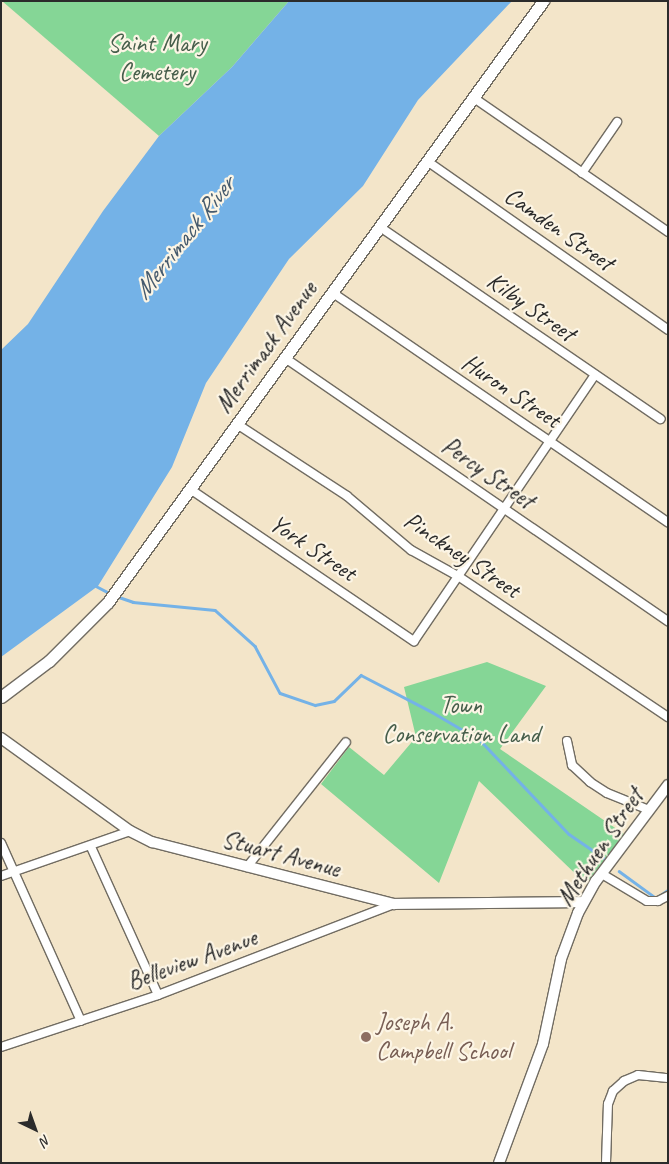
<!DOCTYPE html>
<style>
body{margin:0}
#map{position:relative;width:669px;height:1164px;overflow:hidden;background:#f3e5c9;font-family:Caveat,sans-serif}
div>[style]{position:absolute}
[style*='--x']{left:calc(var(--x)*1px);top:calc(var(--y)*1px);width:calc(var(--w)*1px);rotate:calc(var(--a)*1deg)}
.green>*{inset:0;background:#85d696}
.water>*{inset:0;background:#74b2e7}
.stream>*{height:2.5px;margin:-1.25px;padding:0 1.25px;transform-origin:1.25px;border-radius:1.25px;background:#74b2e7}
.roads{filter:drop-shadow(1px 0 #716c62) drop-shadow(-1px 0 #716c62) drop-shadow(0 1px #716c62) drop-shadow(0 -1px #716c62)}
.street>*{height:8px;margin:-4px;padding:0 4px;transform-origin:4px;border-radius:4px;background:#fff}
.secondary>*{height:10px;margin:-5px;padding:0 5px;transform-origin:5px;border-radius:5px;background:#fff}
.primary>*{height:11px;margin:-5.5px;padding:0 5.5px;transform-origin:5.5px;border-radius:5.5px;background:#fff}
.dots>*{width:14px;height:14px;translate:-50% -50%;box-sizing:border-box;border:2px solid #fcf5e5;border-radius:50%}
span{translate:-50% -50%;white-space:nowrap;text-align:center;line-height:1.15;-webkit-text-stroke:4.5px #fcf5e5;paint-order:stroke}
.park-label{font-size:25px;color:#465e4b}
.street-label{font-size:25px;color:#2b2b2b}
.education-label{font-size:25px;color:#785e54}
.left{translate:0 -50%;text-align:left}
.water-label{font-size:26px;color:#455a6d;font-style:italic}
.frame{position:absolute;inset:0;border:2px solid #2b2b2b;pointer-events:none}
.north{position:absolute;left:10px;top:1104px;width:50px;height:50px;-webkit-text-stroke:4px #fcf5e5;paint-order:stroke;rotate:138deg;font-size:14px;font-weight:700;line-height:20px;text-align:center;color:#2b2b2b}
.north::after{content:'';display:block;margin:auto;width:18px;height:22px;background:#2b2b2b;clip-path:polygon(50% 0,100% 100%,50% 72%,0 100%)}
</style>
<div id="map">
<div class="green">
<i style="clip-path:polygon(2px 1px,289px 1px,232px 67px,159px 136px)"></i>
<i style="clip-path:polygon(487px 662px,546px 686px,500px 749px,624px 834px,586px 884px,479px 781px,439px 883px,321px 784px,349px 747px,384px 775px,416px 737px,404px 687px)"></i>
</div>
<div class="water">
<i style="clip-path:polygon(289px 1px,512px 1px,418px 100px,363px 186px,289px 259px,206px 383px,172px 467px,98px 586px,1px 657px,1px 350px,28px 324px,103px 211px,159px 136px,232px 67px)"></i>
</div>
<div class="stream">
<i style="--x:96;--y:586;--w:17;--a:28"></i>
<i style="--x:116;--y:596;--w:18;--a:19"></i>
<i style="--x:133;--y:602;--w:82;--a:5.6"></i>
<i style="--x:215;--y:610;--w:54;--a:42"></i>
<i style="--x:255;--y:646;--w:53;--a:62"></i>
<i style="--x:280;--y:693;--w:37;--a:19"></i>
<i style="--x:315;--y:705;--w:19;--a:-12"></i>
<i style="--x:334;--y:701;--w:37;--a:-44"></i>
<i style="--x:361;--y:675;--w:80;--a:27.5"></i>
<i style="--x:432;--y:712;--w:56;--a:30.3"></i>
<i style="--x:480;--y:740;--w:129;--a:46.6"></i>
<i style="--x:569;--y:834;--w:42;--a:34.4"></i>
<i style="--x:619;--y:871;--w:46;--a:36.1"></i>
<i style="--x:656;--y:898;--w:14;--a:-34"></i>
</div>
<div class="roads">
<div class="street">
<i style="--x:474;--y:98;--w:236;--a:34.6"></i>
<i style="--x:427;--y:161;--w:294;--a:35"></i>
<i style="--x:582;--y:173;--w:62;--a:-55.5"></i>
<i style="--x:380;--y:227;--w:340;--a:34.4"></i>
<i style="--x:333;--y:293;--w:406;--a:34.4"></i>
<i style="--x:285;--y:358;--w:465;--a:34.5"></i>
<i style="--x:237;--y:424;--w:131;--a:33.2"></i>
<i style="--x:347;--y:496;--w:84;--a:40.2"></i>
<i style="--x:411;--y:550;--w:54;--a:29"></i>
<i style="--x:458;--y:576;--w:253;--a:33.9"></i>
<i style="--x:190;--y:489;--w:271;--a:34.2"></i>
<i style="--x:414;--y:641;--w:322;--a:-55.8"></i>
<i style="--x:567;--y:741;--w:25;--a:78"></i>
<i style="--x:572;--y:765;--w:25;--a:43"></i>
<i style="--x:590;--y:782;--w:20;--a:33"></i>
<i style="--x:607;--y:793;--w:45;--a:22"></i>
<i style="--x:1;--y:843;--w:195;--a:65.8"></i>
<i style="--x:91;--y:847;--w:162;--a:65.6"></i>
<i style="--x:247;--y:867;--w:159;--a:-51.6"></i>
<i style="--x:602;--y:874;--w:52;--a:31"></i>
<i style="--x:647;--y:901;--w:11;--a:0"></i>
<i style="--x:658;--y:901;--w:11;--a:-27"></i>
<i style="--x:1;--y:876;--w:137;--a:-19.2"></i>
<i style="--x:1;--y:1047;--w:165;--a:-18.3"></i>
<i style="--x:158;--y:995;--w:253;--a:-21.1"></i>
<i style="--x:606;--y:1163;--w:59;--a:-88.1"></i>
<i style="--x:608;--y:1104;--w:14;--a:-69"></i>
<i style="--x:613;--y:1091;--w:15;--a:-42"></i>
<i style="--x:624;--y:1081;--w:15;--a:-23"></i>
<i style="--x:638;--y:1075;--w:30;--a:6"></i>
</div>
<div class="secondary">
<i style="--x:1;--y:738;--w:159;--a:35.8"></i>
<i style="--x:130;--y:831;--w:25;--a:27"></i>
<i style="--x:152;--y:842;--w:250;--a:14.4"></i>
<i style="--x:394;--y:904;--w:189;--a:-0.6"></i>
<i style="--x:499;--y:1163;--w:127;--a:-69.7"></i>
<i style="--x:543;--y:1044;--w:87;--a:-78"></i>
<i style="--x:561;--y:959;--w:49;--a:-69.7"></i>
<i style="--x:578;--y:913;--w:37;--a:-61"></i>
<i style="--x:596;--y:881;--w:120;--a:-53.1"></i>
</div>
<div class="primary">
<i style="--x:1;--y:697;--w:60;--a:-36.9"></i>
<i style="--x:49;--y:661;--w:83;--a:-45"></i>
<i style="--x:108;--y:602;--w:742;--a:-54.1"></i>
</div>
</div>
<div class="dots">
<i style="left:366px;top:1037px;background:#8d6e63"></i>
</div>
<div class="park-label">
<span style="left:157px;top:58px">Saint Mary<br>Cemetery</span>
<span style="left:461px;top:720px">Town<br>Conservation Land</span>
</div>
<div class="street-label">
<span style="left:559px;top:229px;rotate:35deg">Camden Street</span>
<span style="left:531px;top:307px;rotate:35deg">Kilby Street</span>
<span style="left:266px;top:347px;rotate:-54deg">Merrimack Avenue</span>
<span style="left:511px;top:391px;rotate:34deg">Huron Street</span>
<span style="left:488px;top:473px;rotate:35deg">Percy Street</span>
<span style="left:313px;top:548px;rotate:34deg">York Street</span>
<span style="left:462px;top:555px;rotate:34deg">Pinckney Street</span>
<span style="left:600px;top:847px;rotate:-56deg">Methuen Street</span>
<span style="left:281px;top:854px;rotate:15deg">Stuart Avenue</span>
<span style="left:192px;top:960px;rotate:-20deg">Belleview Avenue</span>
</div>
<div class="education-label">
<span class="left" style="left:376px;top:1037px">Joseph A.<br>Campbell School</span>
</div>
<div class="water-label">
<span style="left:184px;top:238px;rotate:-52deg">Merrimack River</span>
</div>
<div class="frame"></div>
<div class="north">N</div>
</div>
